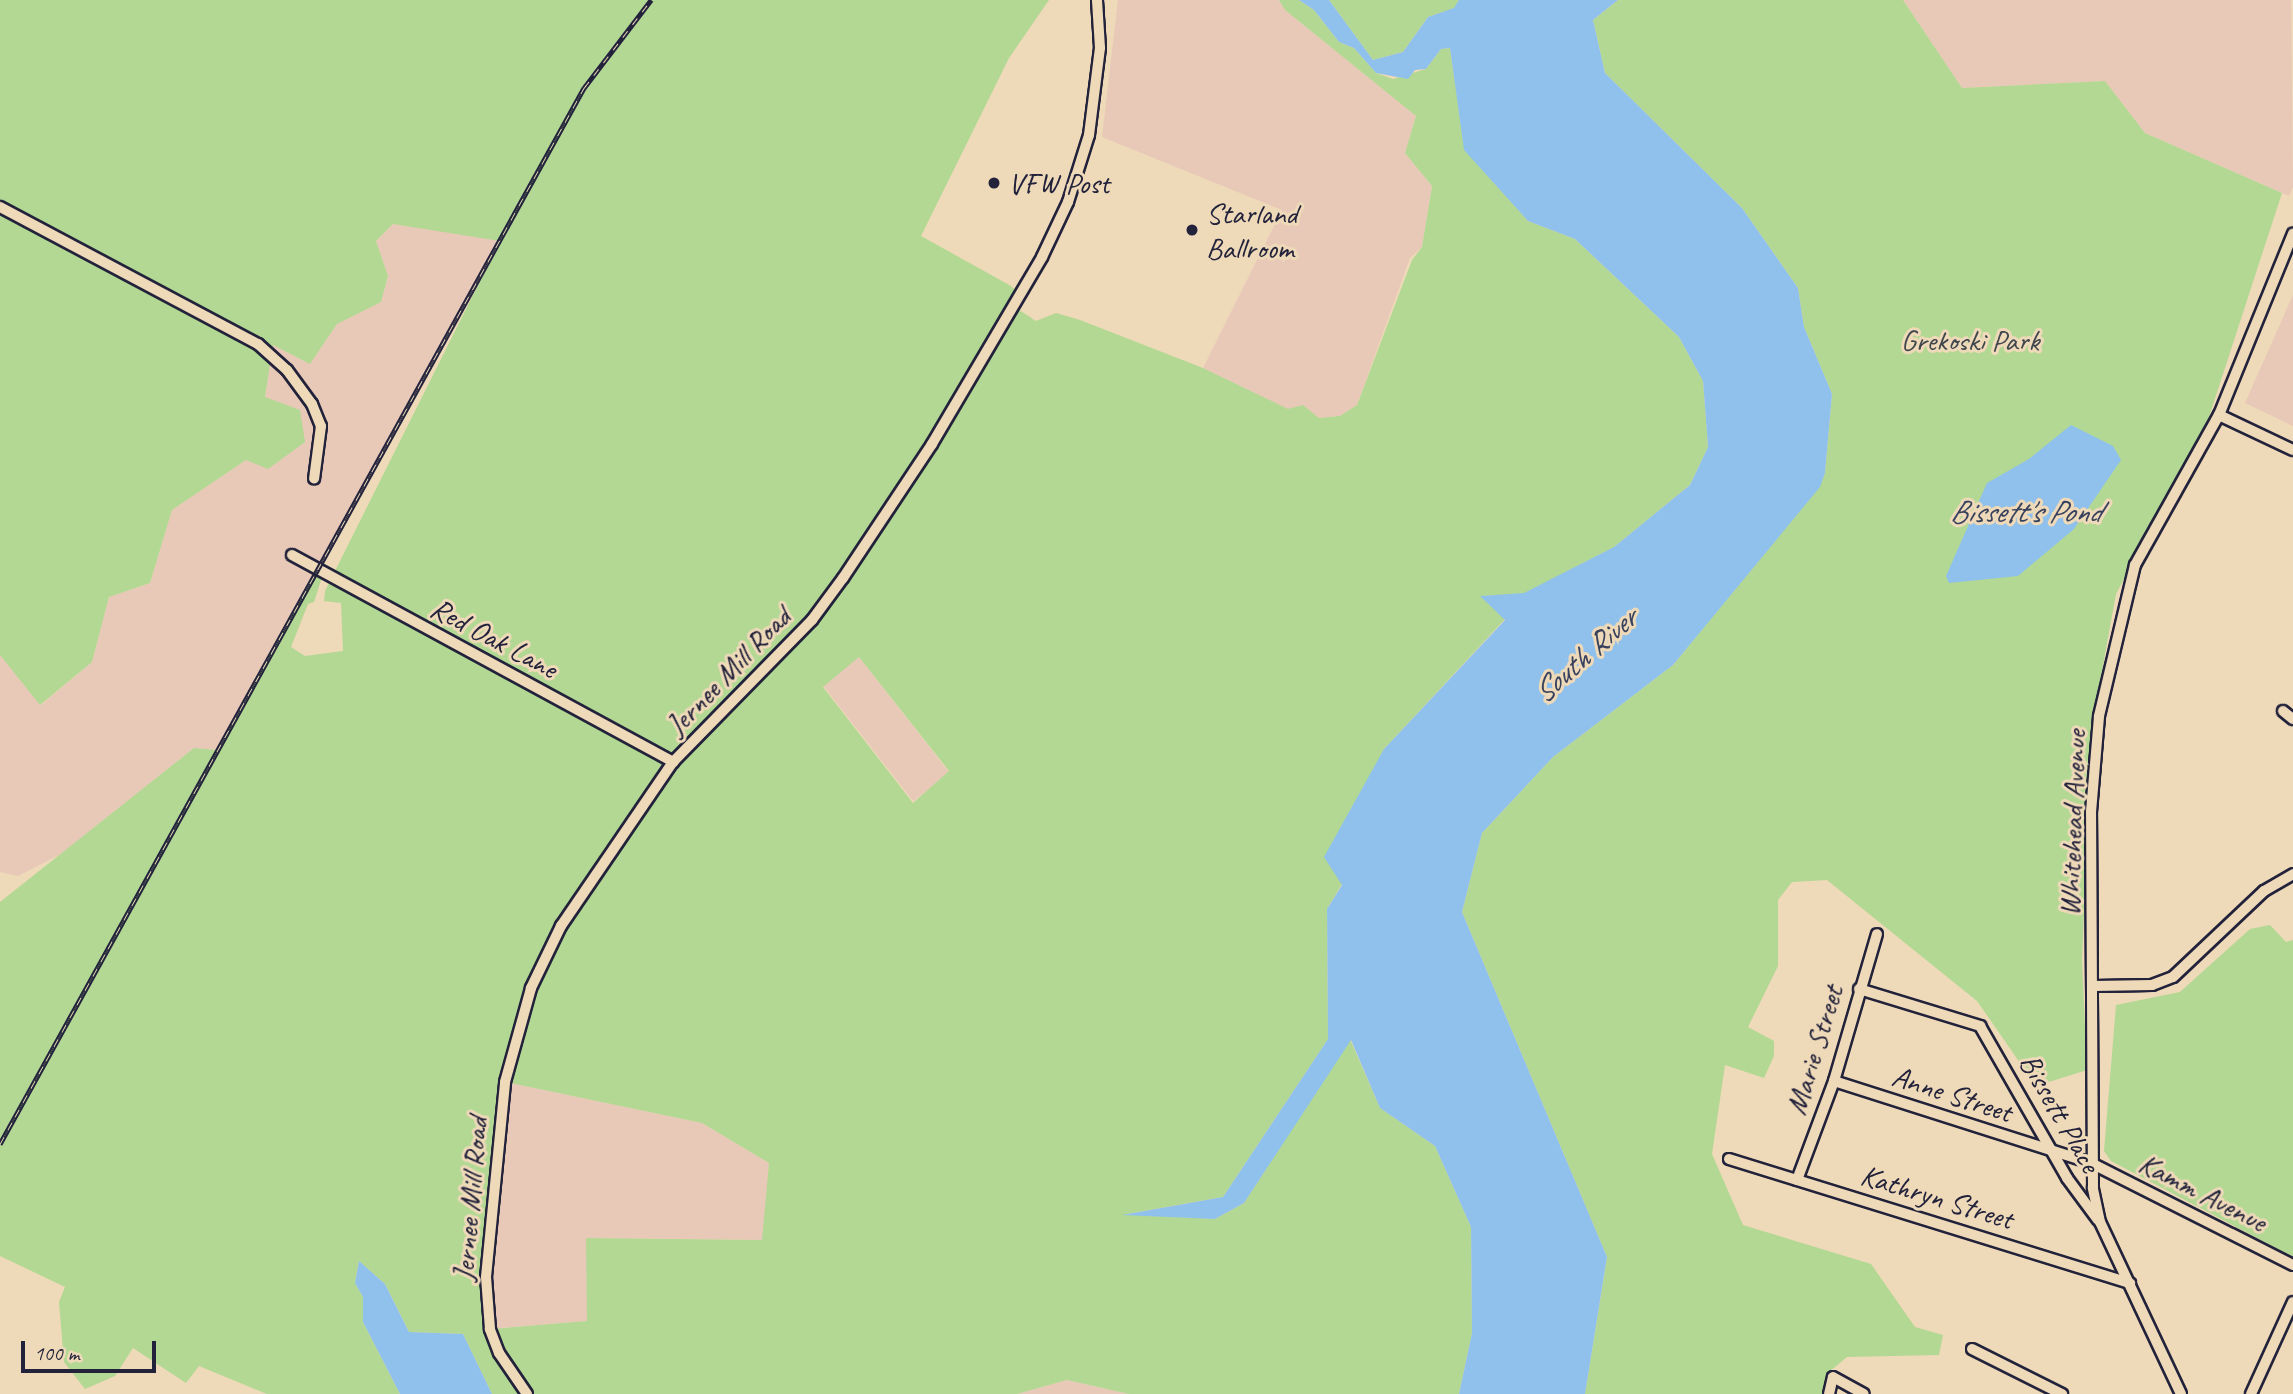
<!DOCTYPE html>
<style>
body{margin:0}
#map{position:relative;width:2293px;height:1394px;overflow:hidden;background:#eed9b8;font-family:Caveat,sans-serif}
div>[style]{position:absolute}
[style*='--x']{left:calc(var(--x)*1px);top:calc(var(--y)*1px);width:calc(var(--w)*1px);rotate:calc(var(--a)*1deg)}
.built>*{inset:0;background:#e8c9b8;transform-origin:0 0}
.green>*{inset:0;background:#b2d894}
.water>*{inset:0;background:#90c1ec}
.roads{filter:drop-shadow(2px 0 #22223b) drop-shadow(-2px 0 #22223b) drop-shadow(0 2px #22223b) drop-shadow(0 -2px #22223b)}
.minor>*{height:10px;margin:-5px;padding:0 5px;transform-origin:5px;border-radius:5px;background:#eed9b8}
.rail>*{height:5px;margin-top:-2.5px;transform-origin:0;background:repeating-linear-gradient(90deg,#eed9b8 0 8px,#22223b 0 16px);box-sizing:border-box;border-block:2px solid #22223b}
.dots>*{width:19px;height:19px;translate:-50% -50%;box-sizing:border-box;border:4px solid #eed9b8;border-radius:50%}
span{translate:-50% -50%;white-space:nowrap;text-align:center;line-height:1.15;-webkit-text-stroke:6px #eed9b8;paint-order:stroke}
.poi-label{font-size:30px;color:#22223b}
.left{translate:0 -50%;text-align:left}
.park-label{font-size:30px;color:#3f464d}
.street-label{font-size:30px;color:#22223b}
.water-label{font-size:32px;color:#38425e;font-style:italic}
.scale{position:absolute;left:21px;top:1341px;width:135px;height:32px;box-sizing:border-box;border:4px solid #22223b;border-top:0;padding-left:9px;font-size:21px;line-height:24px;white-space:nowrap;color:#22223b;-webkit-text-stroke:5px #eed9b8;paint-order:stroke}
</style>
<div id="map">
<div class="built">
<i style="clip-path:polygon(1118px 0,1279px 0,1285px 10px,1416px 116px,1405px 153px,1432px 186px,1422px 247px,1410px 258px,1357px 405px,1340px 416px,1319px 418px,1303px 405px,1288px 410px,1203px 368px,1282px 210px,1102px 137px)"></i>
<i style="clip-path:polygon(1903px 0,2291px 0,2293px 187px,2289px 196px,2145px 133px,2105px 81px,1962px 88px)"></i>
<i style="clip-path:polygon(393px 224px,500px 240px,218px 750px,194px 748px,61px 854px,18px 876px,0 872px,0 655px,41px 705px,92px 662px,109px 597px,150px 583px,172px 510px,246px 460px,265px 398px,272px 344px,310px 364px,337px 324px,381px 302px,388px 276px,376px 241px)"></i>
<i style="clip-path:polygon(2293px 295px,2293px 426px,2245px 403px)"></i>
<i style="left:859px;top:657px;width:147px;height:46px;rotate:52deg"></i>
<i style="clip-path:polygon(505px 1082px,702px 1123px,769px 1163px,763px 1240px,587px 1238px,587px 1321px,490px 1329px,486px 1307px)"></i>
<i style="clip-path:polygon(1067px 1380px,1129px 1394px,1017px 1394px)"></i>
</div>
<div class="green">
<i style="clip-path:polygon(evenodd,0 0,1049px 0,1009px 58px,921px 236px,1011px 286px,1020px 294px,1013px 306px,1036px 321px,1056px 313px,1080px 320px,1203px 368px,1288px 409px,1303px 405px,1319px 418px,1340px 416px,1357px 405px,1412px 260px,1422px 247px,1432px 186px,1405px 153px,1416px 116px,1285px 10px,1279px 0,1299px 0,1314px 10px,1339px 42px,1354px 48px,1376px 73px,1393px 79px,1426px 69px,1441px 49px,1450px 48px,1465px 150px,1528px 221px,1575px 239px,1679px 337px,1703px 381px,1708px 447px,1690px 485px,1614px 547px,1524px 594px,1481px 596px,1505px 619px,1384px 749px,1342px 884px,1327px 909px,1328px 1039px,1223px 1197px,1127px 1214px,1215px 1219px,1244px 1203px,1350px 1039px,1380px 1108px,1435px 1146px,1471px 1227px,1472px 1333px,1459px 1394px,1129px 1394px,1067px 1380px,1017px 1394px,492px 1394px,463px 1334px,409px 1332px,385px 1284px,359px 1261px,355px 1283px,363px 1297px,363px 1322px,400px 1394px,267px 1394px,199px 1366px,186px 1383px,133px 1348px,115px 1376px,85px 1389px,64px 1362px,59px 1302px,65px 1287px,0 1256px,0 902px,194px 748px,218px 750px,317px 570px,323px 574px,314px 602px,308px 604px,291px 647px,305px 656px,343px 651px,341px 603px,324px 601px,325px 591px,500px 241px,393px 224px,376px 241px,388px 276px,381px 302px,337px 324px,310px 364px,273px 345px,265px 397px,300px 410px,305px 442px,268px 469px,246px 460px,172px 510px,150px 583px,109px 597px,92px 662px,40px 705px,0 655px,0 0,859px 657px,949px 771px,913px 803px,823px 687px,859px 657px,0 0,505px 1082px,702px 1123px,769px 1163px,762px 1240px,586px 1238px,587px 1321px,491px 1329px,492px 1220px,505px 1082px)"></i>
<i style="clip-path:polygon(1329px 0,1459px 0,1455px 8px,1428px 17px,1403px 52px,1373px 60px)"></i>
<i style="clip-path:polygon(1618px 0,1903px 0,1962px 88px,2105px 81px,2145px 133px,2282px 193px,2209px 417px,2116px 594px,2092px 725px,2082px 960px,2087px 1070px,2036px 1086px,1977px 1001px,1827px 880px,1792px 882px,1778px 900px,1778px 966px,1748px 1027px,1774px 1041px,1774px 1056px,1764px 1078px,1725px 1065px,1712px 1154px,1743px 1225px,1871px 1264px,1915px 1327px,1943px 1335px,1939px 1355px,1847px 1357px,1829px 1372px,1837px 1394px,1585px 1394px,1607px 1257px,1462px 912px,1482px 833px,1553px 757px,1673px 665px,1819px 487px,1825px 473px,1832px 394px,1804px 327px,1798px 288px,1742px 208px,1605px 73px,1593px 20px)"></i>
<i style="clip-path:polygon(2270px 925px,2286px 942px,2293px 940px,2293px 1257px,2111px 1161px,2104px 1151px,2116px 1005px,2180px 992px,2250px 929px)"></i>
</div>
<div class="water">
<i style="clip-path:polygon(1299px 0,1329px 0,1373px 60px,1403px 52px,1428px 17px,1454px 8px,1459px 0,1618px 0,1593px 20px,1605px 73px,1742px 208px,1798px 288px,1804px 327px,1832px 394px,1825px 473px,1820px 487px,1673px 665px,1553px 757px,1482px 833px,1462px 912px,1607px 1257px,1585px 1394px,1459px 1394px,1472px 1333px,1471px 1227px,1435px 1146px,1380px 1108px,1351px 1040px,1244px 1203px,1215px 1219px,1122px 1215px,1223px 1197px,1328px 1039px,1327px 909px,1342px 885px,1324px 857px,1384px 749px,1505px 620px,1480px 596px,1524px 593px,1614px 547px,1690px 485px,1708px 447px,1703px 381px,1679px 337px,1575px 239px,1528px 221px,1464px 150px,1450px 48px,1441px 49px,1426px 69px,1415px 70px,1408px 79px,1376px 73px,1354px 48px,1339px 42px,1314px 10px)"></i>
<i style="clip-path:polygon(2071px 425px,2113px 446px,2121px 460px,2074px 529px,2018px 576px,1949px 583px,1946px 576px,1987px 483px,2029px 459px)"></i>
<i style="clip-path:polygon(359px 1261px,385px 1284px,409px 1332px,463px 1334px,492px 1394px,400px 1394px,363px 1322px,363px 1297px,355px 1283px)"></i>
</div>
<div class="roads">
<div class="minor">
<i style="--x:0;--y:207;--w:292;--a:28"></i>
<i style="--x:258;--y:344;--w:39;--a:42"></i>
<i style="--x:287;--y:370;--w:42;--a:53.7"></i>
<i style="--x:312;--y:404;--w:24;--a:68"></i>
<i style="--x:321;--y:426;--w:53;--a:97.5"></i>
<i style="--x:2219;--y:415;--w:82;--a:25.3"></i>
<i style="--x:292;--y:555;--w:434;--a:28.5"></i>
<i style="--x:2283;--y:711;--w:13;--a:39"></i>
<i style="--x:2094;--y:986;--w:58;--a:-1"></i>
<i style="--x:2152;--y:985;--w:22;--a:-21"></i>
<i style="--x:2173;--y:977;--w:125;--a:-43.4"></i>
<i style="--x:2264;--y:891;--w:34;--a:-30"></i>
<i style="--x:1859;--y:989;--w:127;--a:17"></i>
<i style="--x:1980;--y:1026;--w:175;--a:60.2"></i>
<i style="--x:2067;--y:1178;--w:52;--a:53.6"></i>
<i style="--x:1834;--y:1081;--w:270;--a:17.7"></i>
<i style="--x:2091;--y:1163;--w:226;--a:26.8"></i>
<i style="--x:1729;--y:1159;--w:420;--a:17.2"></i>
<i style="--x:1797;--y:1180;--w:106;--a:-69.5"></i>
<i style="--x:1834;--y:1081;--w:153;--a:-73.7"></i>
<i style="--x:1972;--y:1349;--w:101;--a:26.6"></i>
<i style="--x:527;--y:1394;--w:50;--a:-124.3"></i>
<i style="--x:499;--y:1353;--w:26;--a:-111"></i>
<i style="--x:490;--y:1329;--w:52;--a:-94.4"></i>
<i style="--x:486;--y:1277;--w:196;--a:-84.4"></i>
<i style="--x:505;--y:1082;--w:98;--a:-74.5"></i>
<i style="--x:531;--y:988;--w:69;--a:-64.2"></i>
<i style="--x:561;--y:926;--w:199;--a:-55.7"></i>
<i style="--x:673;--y:762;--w:199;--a:-45.6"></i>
<i style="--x:812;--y:620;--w:52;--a:-53.6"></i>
<i style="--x:843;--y:578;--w:161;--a:-56.4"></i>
<i style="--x:932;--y:444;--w:217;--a:-59.5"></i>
<i style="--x:1042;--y:257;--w:61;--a:-64.7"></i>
<i style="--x:1068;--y:202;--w:70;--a:-72.6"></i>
<i style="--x:1089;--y:135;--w:88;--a:-82.8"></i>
<i style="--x:1100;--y:48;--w:48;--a:-93.6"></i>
<i style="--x:1829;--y:1394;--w:17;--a:-77"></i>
<i style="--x:1833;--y:1377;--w:35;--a:29"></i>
<i style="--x:2181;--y:1394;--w:190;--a:-115.2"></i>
<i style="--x:2100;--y:1222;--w:35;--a:-102"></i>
<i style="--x:2093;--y:1188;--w:376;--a:-90.3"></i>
<i style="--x:2091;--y:812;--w:96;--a:-85.2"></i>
<i style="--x:2099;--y:716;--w:155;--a:-76.6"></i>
<i style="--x:2135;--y:565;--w:172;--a:-60.8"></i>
<i style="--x:2219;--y:415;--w:196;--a:-67.8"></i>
<i style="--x:2251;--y:1394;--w:101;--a:-65.5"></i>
</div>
</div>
<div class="rail">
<i style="--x:0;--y:1144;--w:1207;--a:-61.06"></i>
<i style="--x:584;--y:88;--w:111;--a:-52.7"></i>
</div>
<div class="dots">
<i style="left:994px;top:183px;background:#22223b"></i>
<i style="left:1192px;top:230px;background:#22223b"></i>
</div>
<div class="poi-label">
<span class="left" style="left:1008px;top:183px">VFW Post</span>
<span class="left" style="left:1206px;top:230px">Starland<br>Ballroom</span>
</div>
<div class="park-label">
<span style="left:1970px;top:340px">Grekoski Park</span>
</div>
<div class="street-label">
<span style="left:494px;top:638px;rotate:28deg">Red Oak Lane</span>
<span style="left:728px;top:671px;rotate:-46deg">Jernee Mill Road</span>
<span style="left:2072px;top:823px;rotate:-88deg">Whitehead Avenue</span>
<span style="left:1814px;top:1050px;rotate:-73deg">Marie Street</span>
<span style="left:1952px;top:1094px;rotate:18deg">Anne Street</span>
<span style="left:2060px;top:1113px;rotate:60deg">Bissett Place</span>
<span style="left:2203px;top:1192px;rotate:27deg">Kamm Avenue</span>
<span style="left:1937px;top:1197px;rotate:17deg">Kathryn Street</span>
<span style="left:470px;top:1199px;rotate:-85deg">Jernee Mill Road</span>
</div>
<div class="water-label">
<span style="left:2025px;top:512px">Bissett's Pond</span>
<span style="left:1585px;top:656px;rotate:-41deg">South River</span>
</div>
<div class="scale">100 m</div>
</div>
